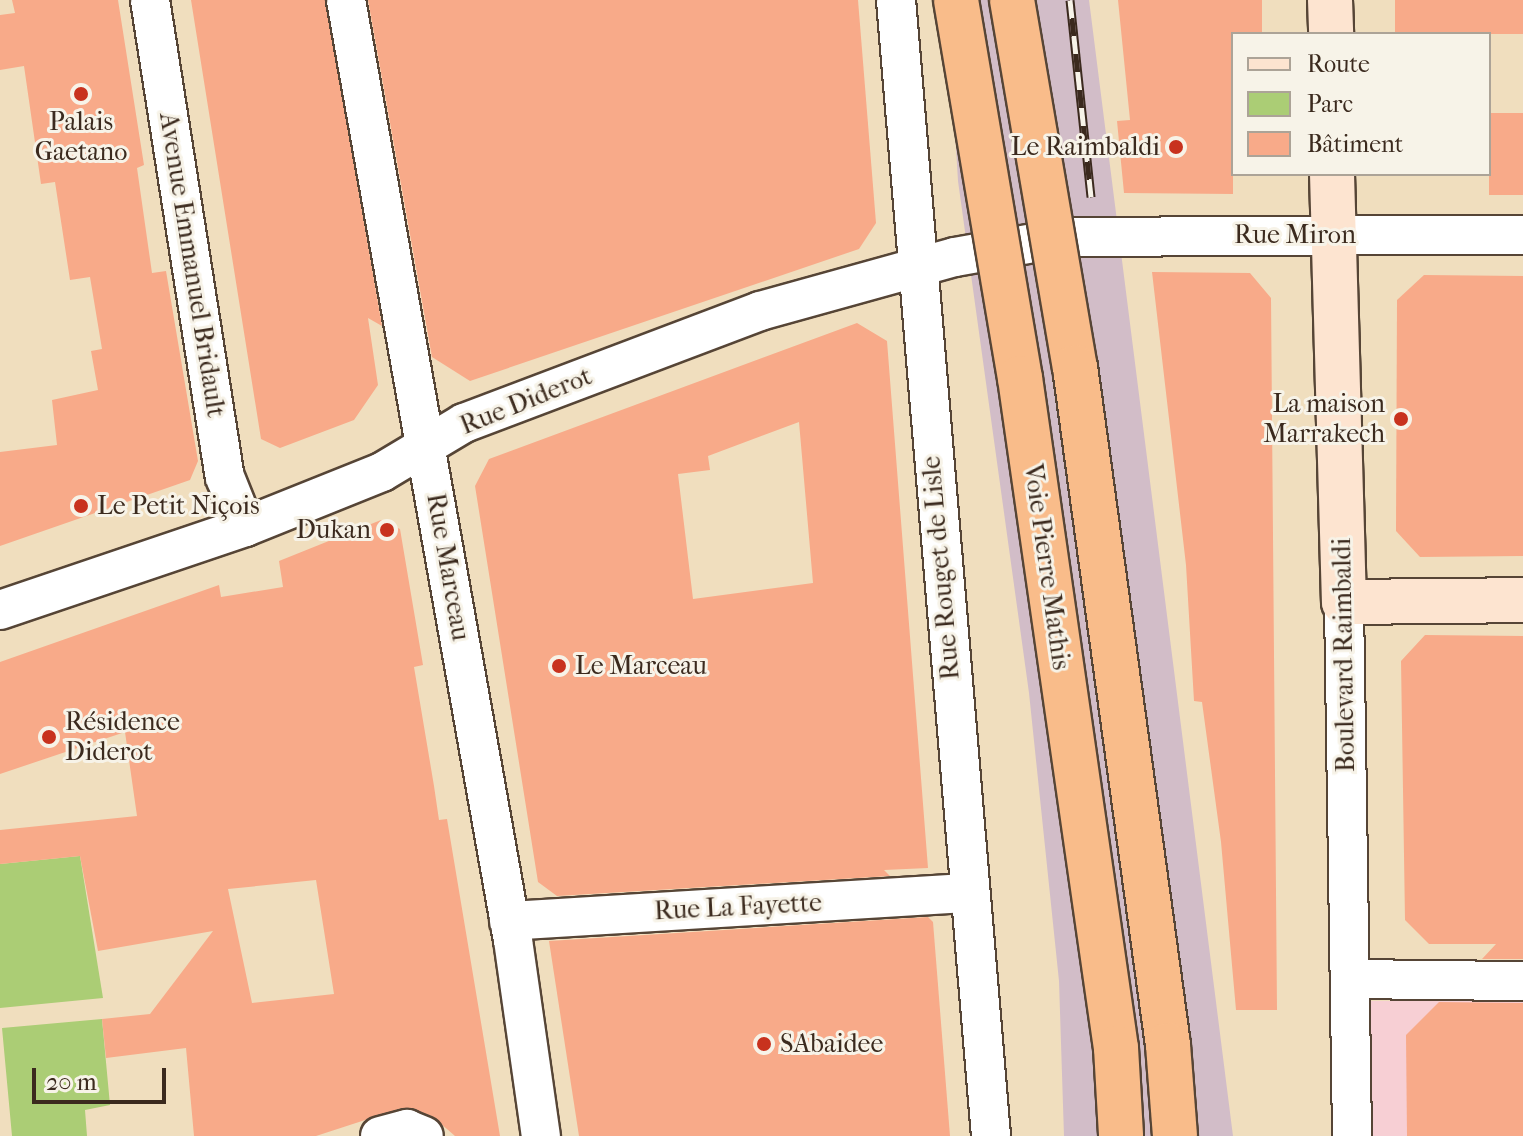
<!DOCTYPE html>
<meta charset="utf-8">
<style>
body{margin:0}
#map{position:relative;width:1523px;height:1136px;overflow:hidden;background:#f0debe;font-family:"IM FELL French Canon",serif}
div>[style]{position:absolute}
[style*='--x']{left:calc(var(--x)*1px);top:calc(var(--y)*1px);width:calc(var(--w)*1px);rotate:calc(var(--a)*1deg)}
.built>*{inset:0;background:#f7cfd4;transform-origin:0 0}
.industrial>*{inset:0;background:#d2bdc8}
.green>*{inset:0;background:#abcd75}
.building>*{inset:0;background:#f8aa89;transform-origin:0 0}
.roads{filter:drop-shadow(2px 0 #564536) drop-shadow(-2px 0 #564536) drop-shadow(0 2px #564536) drop-shadow(0 -2px #564536)}
.street>*{height:38px;margin:-19px;padding:0 19px;transform-origin:19px;border-radius:19px;background:#fff}
.secondary>*{height:44px;margin:-22px;padding:0 22px;transform-origin:22px;border-radius:22px;background:#fde4d0}
.rail>*{height:9px;margin-top:-4.5px;transform-origin:0;background:repeating-linear-gradient(90deg,#f7f3e8 0 18px,#3b2a1e 0 36px);box-sizing:border-box;border-block:2px solid #3b2a1e}
.bridges{filter:drop-shadow(2px 0 #564536) drop-shadow(-2px 0 #564536) drop-shadow(0 2px #564536) drop-shadow(0 -2px #564536)}
.highway-bridge>*{height:44px;margin:-22px;padding:0 22px;transform-origin:22px;border-radius:22px;background:#f9bc8a}
.dots>*{width:22px;height:22px;translate:-50% -50%;box-sizing:border-box;border:4px solid #f7f3e8;border-radius:50%}
span{translate:-50% -50%;white-space:nowrap;text-align:center;line-height:1.15;-webkit-text-stroke:6px #f7f3e8;paint-order:stroke}
.poi-label{font-size:26px;color:#3b2a1e}
.right{translate:-100% -50%;text-align:right}
.left{translate:0 -50%;text-align:left}
.street-label{font-size:26px;color:#3b2a1e}
.legend{position:absolute;left:1231px;top:32px;width:260px;height:144px;box-sizing:border-box;background:#f7f3e8;border:2px solid #aca397;margin:0;padding:10px 14px;list-style:none;font-size:24px;color:#3b2a1e}
.legend li{display:flex;align-items:center;gap:16px;height:40px}
.legend b{width:40px;border:2px solid #aca397}
.scale{position:absolute;left:32px;top:1068px;width:134px;height:36px;box-sizing:border-box;border:4px solid #3b2a1e;border-top:0;padding-left:10px;font-size:24px;line-height:28px;white-space:nowrap;color:#3b2a1e;-webkit-text-stroke:6px #f7f3e8;paint-order:stroke}
</style>
<div id="map">
<div class="built">
<i style="left:1370px;top:1001px;width:153px;height:135px"></i>
</div>
<div class="industrial">
<i style="clip-path:polygon(947px 0,1089px 0,1233px 1136px,1064px 1136px,1059px 981px,1029px 693px,958px 181px)"></i>
</div>
<div class="green">
<i style="clip-path:polygon(80px 856px,103px 998px,0 1008px,0 864px)"></i>
<i style="clip-path:polygon(102px 1019px,110px 1105px,85px 1110px,87px 1136px,12px 1136px,2px 1028px)"></i>
</div>
<div class="building">
<i style="clip-path:polygon(12px 0,118px 0,144px 165px,137px 168px,152px 273px,166px 271px,198px 461px,190px 480px,0 546px,0 452px,57px 445px,52px 400px,98px 390px,91px 351px,102px 349px,90px 277px,70px 280px,55px 182px,41px 184px,24px 66px,0 70px,0 15px,15px 13px)"></i>
<i style="clip-path:polygon(191px 0,325px 0,382px 326px,368px 318px,378px 385px,354px 420px,280px 448px,261px 439px)"></i>
<i style="clip-path:polygon(368px 0,858px 0,876px 223px,859px 249px,470px 381px,432px 357px)"></i>
<i style="clip-path:polygon(1118px 0,1262px 0,1262px 34px,1233px 34px,1233px 194px,1124px 193px,1117px 121px,1130px 120px)"></i>
<i style="left:1395px;top:0;width:128px;height:34px"></i>
<i style="left:1523px;top:113px;width:82px;height:34px;rotate:90deg"></i>
<i style="clip-path:polygon(1152px 272px,1250px 273px,1271px 298px,1277px 1010px,1236px 1010px,1221px 842px,1202px 702px,1194px 701px,1186px 565px)"></i>
<i style="clip-path:polygon(1424px 275px,1523px 276px,1523px 556px,1420px 557px,1396px 531px,1397px 300px)"></i>
<i style="clip-path:polygon(evenodd,857px 323px,887px 341px,928px 868px,884px 870px,890px 876px,557px 896px,538px 882px,475px 486px,489px 459px,857px 323px,799px 422px,813px 583px,693px 599px,678px 474px,710px 470px,708px 456px,799px 422px)"></i>
<i style="clip-path:polygon(evenodd,381px 520px,400px 529px,423px 665px,414px 667px,434px 786px,439px 820px,447px 819px,500px 1136px,455px 1136px,432px 1116px,402px 1108px,316px 1136px,194px 1136px,186px 1048px,106px 1058px,102px 1019px,150px 1014px,213px 931px,98px 951px,80px 856px,0 864px,0 830px,137px 816px,125px 732px,0 774px,0 662px,219px 585px,221px 597px,283px 587px,279px 561px,381px 520px,316px 880px,334px 994px,252px 1003px,228px 889px,316px 880px)"></i>
<i style="clip-path:polygon(1425px 635px,1523px 636px,1523px 959px,1482px 959px,1496px 944px,1429px 944px,1405px 920px,1401px 661px)"></i>
<i style="clip-path:polygon(928px 917px,933px 922px,950px 1136px,579px 1136px,549px 941px)"></i>
<i style="clip-path:polygon(1439px 1002px,1523px 1003px,1523px 1136px,1407px 1136px,1406px 1035px)"></i>
</div>
<div class="roads">
<div class="street">
<i style="--x:150;--y:0;--w:483;--a:81.1"></i>
<i style="--x:225;--y:477;--w:54;--a:68.2"></i>
<i style="--x:346;--y:0;--w:955;--a:79.93"></i>
<i style="--x:513;--y:940;--w:198;--a:81.9"></i>
<i style="--x:896;--y:0;--w:1140;--a:85.22"></i>
<i style="--x:1344;--y:602;--w:534;--a:89.14"></i>
<i style="--x:0;--y:610;--w:259;--a:-18.7"></i>
<i style="--x:245;--y:527;--w:148;--a:-21.9"></i>
<i style="--x:382;--y:472;--w:96;--a:-30.9"></i>
<i style="--x:464;--y:423;--w:316;--a:-20.7"></i>
<i style="--x:760;--y:311;--w:202;--a:-15.5"></i>
<i style="--x:955;--y:257;--w:114;--a:-10.1"></i>
<i style="--x:1067;--y:237;--w:456;--a:-0.3"></i>
<i style="--x:509;--y:921;--w:459;--a:-3.5"></i>
<i style="--x:1351;--y:979;--w:172;--a:0.7"></i>
<i style="--x:380;--y:1136;--w:28;--a:-15"></i>
<i style="--x:407;--y:1129;--w:18;--a:22"></i>
</div>
<div class="secondary">
<i style="--x:1330;--y:0;--w:34;--a:88"></i>
<i style="--x:1332;--y:174;--w:428;--a:88.4"></i>
<i style="--x:1344;--y:602;--w:179;--a:-0.6"></i>
</div>
</div>
<div class="rail">
<i style="--x:1070;--y:0;--w:198;--a:83.9"></i>
</div>
<div class="bridges">
<div class="highway-bridge">
<i style="--x:956;--y:0;--w:383;--a:80.4"></i>
<i style="--x:1020;--y:378;--w:677;--a:81.85"></i>
<i style="--x:1116;--y:1048;--w:88;--a:86.7"></i>
<i style="--x:1012;--y:0;--w:372;--a:80.3"></i>
<i style="--x:1075;--y:367;--w:684;--a:82.19"></i>
<i style="--x:1168;--y:1045;--w:91;--a:85.6"></i>
</div>
</div>
<div class="dots">
<i style="left:81px;top:94px;background:#c8321e"></i>
<i style="left:1176px;top:147px;background:#c8321e"></i>
<i style="left:1401px;top:419px;background:#c8321e"></i>
<i style="left:81px;top:506px;background:#c8321e"></i>
<i style="left:387px;top:530px;background:#c8321e"></i>
<i style="left:559px;top:666px;background:#c8321e"></i>
<i style="left:49px;top:737px;background:#c8321e"></i>
<i style="left:764px;top:1044px;background:#c8321e"></i>
</div>
<div class="poi-label">
<span style="left:81px;top:137px">Palais<br>Gaetano</span>
<span class="right" style="left:1160px;top:147px">Le Raimbaldi</span>
<span class="right" style="left:1385px;top:419px">La maison<br>Marrakech</span>
<span class="left" style="left:97px;top:506px">Le Petit Niçois</span>
<span class="right" style="left:371px;top:530px">Dukan</span>
<span class="left" style="left:575px;top:666px">Le Marceau</span>
<span class="left" style="left:65px;top:737px">Résidence<br>Diderot</span>
<span class="left" style="left:780px;top:1044px">SAbaidee</span>
</div>
<div class="street-label">
<span style="left:1295px;top:235px">Rue Miron</span>
<span style="left:192px;top:265px;rotate:81deg">Avenue Emmanuel Bridault</span>
<span style="left:526px;top:401px;rotate:-22deg">Rue Diderot</span>
<span style="left:448px;top:567px;rotate:80deg">Rue Marceau</span>
<span style="left:1047px;top:567px;rotate:82deg">Voie Pierre Mathis</span>
<span style="left:941px;top:568px;rotate:-95deg">Rue Rouget de Lisle</span>
<span style="left:1344px;top:655px;rotate:-91deg">Boulevard Raimbaldi</span>
<span style="left:738px;top:907px;rotate:-3deg">Rue La Fayette</span>
</div>
<ul class="legend">
<li><b style="height:10px;background:#fde4d0"></b>Route</li>
<li><b style="height:22px;background:#abcd75"></b>Parc</li>
<li><b style="height:22px;background:#f8aa89"></b>Bâtiment</li>
</ul>
<div class="scale">20 m</div>
</div>
